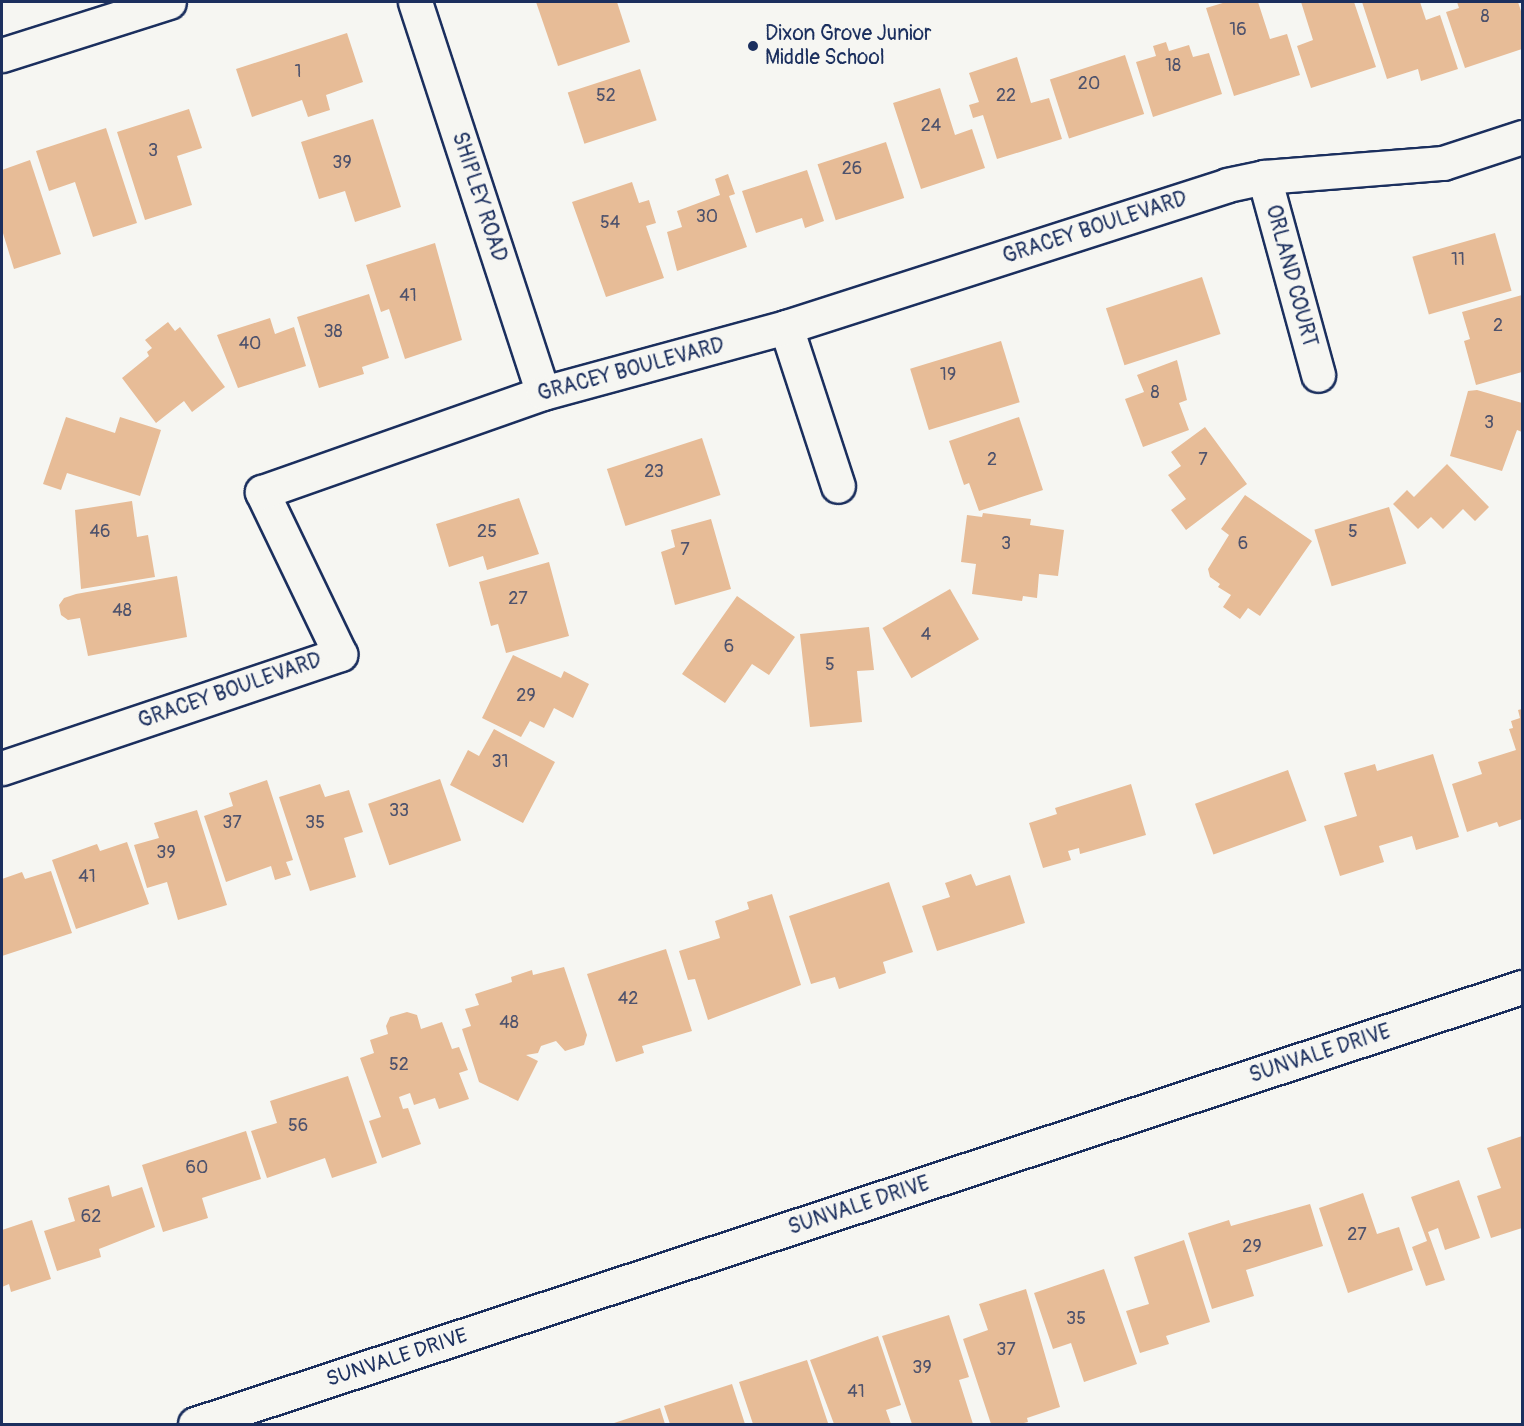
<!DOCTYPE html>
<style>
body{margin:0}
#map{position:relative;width:1524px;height:1426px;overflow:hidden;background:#f6f6f2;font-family:Pangolin,sans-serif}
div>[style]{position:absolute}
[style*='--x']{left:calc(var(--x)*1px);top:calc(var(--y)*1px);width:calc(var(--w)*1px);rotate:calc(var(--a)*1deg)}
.building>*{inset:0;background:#e7bc97;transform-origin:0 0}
.roads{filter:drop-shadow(2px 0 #1b2f5e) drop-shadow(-2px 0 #1b2f5e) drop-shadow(0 2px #1b2f5e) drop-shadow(0 -2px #1b2f5e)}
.street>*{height:33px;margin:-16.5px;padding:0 16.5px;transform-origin:16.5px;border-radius:16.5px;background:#f6f6f2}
.dots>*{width:16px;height:16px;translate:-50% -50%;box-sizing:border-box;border:3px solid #f6f6f2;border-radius:50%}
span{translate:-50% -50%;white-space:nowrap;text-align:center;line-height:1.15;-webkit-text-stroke:5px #f6f6f2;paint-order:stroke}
.number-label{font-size:18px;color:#4e526c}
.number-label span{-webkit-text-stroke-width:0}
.poi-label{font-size:21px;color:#1b2f5e}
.left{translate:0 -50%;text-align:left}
.street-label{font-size:21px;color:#1b2f5e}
.frame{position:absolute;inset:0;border:3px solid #1b2f5e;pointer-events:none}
</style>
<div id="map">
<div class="building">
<i style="clip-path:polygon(536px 2px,617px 2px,630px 42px,558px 66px)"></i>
<i style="clip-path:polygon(1226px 2px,1258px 2px,1270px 39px,1287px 34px,1300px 75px,1234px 96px,1206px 8px)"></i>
<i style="clip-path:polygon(1301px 2px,1354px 2px,1376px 67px,1311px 88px,1297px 46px,1313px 40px)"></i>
<i style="clip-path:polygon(1362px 2px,1420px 2px,1426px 20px,1440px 15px,1458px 69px,1421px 81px,1418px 69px,1387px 79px)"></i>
<i style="clip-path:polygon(1457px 2px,1518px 2px,1522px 14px,1522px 49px,1465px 68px,1446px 12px,1459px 8px)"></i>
<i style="clip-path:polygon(347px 33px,363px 82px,326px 95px,330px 110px,308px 117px,302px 100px,252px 117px,236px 69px)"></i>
<i style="clip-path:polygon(1166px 42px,1169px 51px,1189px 45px,1193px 57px,1209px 53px,1222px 94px,1153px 117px,1136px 62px,1156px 56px,1153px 46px)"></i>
<i style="left:1125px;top:55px;width:62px;height:79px;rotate:72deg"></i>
<i style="clip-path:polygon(1017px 57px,1031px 103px,1049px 98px,1062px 139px,997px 159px,983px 115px,973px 118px,969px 105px,979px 102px,969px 73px)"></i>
<i style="left:640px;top:69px;width:54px;height:76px;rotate:72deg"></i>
<i style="clip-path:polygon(940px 88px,955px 135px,972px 129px,985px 168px,921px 189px,893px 103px)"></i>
<i style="clip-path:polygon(189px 109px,202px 148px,177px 156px,192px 205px,145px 220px,117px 132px)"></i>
<i style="clip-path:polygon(373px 119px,401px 207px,355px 222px,345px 191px,319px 199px,301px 142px)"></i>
<i style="clip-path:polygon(106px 128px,137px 223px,93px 237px,75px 182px,49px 191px,36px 151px)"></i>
<i style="left:886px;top:142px;width:59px;height:72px;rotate:72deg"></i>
<i style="clip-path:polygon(30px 160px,61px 254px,14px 269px,2px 230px,2px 170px)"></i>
<i style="clip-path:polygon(807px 170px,824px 221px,805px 228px,802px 218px,756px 233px,742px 191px)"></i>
<i style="clip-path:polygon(728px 174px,735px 194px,729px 196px,747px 247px,677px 271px,667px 232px,682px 227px,677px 211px,720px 195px,715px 179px)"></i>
<i style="clip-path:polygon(632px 182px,639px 203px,649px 200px,656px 223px,646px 226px,664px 278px,606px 297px,572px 202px)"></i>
<i style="left:1495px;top:233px;width:60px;height:86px;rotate:74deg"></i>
<i style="clip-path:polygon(435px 243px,462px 340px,405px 359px,389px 309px,381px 312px,366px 265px)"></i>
<i style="left:1202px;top:277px;width:60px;height:101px;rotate:72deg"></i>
<i style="clip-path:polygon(369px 294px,389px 358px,362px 367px,364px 374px,319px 388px,297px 317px)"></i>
<i style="clip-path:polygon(1522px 295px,1522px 372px,1476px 385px,1464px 341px,1470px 339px,1462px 312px)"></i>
<i style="clip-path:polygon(270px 318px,275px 334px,294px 327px,306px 366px,238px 388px,217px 335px)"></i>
<i style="clip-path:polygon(168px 322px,175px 331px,180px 327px,225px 387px,192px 412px,184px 401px,156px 423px,122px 378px,149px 356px,147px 352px,152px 348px,145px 340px)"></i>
<i style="left:1001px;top:341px;width:64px;height:95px;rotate:73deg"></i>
<i style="clip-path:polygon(1177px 360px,1187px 400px,1179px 403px,1189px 430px,1143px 447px,1125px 399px,1144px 392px,1137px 375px)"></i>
<i style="clip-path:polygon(1477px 390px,1522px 403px,1522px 432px,1517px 430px,1502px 471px,1450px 456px,1468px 391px)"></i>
<i style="clip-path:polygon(66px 417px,115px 433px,120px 417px,161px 430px,140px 496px,67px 473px,61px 490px,43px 484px)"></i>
<i style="clip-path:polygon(1019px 417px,1043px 490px,979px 511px,969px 483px,964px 485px,949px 441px)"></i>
<i style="clip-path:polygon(1205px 427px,1247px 484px,1186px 530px,1171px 510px,1186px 499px,1168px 475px,1181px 466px,1171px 452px)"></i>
<i style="left:702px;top:438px;width:60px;height:100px;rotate:72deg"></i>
<i style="clip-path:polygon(1447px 464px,1489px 507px,1475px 521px,1463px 509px,1443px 529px,1431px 517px,1418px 529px,1393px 504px,1407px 490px,1414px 497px)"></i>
<i style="clip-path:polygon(1245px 495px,1312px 541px,1260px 616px,1248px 608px,1240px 619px,1223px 607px,1231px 595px,1218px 587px,1220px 584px,1210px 577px,1208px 569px,1229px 535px,1221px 529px)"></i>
<i style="clip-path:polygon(519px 498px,539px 554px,487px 570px,483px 556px,449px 567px,436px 524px)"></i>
<i style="clip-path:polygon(132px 501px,137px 537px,148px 535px,155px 577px,81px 589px,75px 510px)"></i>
<i style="left:1389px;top:507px;width:59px;height:78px;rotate:73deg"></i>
<i style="clip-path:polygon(983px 513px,1031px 519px,1030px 525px,1064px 530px,1058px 576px,1039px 574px,1037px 598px,1023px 596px,1022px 601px,972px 594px,976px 564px,961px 562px,967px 515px,982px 517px)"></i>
<i style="clip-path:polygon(711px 519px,731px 589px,675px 605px,661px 552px,675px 547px,671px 530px)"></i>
<i style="clip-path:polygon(549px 562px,569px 636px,506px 653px,498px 624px,491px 626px,479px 582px)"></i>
<i style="clip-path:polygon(177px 576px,187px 637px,88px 656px,80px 618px,68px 620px,61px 615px,59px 605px,64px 598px,76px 594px)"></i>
<i style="left:950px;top:589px;width:58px;height:78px;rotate:60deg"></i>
<i style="clip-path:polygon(737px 596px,795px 637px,769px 675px,752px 664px,725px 703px,682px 674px)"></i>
<i style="clip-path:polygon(869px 627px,874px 670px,857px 671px,862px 722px,810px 727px,800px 634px)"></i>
<i style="clip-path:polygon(513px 655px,561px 678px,564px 671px,589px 684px,573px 718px,554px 708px,544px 728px,530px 721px,521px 737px,482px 718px)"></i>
<i style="clip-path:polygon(1522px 709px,1522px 819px,1499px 827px,1497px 822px,1467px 832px,1452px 784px,1482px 774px,1478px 762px,1516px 750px,1509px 729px,1513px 728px,1511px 721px,1520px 718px,1518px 710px)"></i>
<i style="clip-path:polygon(494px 729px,555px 762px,523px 823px,450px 785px,468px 750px,479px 756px)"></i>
<i style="clip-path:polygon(1433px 754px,1459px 837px,1416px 850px,1412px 836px,1379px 846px,1384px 862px,1340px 876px,1324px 826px,1357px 816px,1344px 773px,1375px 764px,1377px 771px)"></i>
<i style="left:1288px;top:770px;width:54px;height:99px;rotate:70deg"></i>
<i style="left:440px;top:779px;width:65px;height:76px;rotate:71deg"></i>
<i style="clip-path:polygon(267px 780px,293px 860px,286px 862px,291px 875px,275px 880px,271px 866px,226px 882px,204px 816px,233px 806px,229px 793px)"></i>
<i style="clip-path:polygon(320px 784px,325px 797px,349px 790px,363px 832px,344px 838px,356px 877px,310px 891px,279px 797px)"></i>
<i style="clip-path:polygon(1131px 784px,1146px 835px,1080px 854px,1079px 848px,1068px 851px,1071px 860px,1043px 868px,1029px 823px,1057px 814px,1055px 808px)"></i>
<i style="clip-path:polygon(197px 810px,227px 905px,178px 920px,167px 882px,147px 888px,134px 845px,159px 838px,154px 823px)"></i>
<i style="clip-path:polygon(127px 842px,149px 904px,76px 929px,52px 860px,97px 844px,100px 851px)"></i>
<i style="clip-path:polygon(51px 871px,72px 933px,2px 956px,2px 879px,22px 872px,25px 879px)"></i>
<i style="clip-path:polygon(971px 874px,976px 886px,1010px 875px,1025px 923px,937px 951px,922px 906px,950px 897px,945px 883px)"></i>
<i style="clip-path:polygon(889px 882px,913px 952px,883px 962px,886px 973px,839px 989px,835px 977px,811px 984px,789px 916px)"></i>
<i style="clip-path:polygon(772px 894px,801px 985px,708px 1020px,695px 979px,688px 980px,679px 951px,720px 938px,715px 921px,749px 909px,747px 902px)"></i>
<i style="clip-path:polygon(666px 949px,692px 1031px,642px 1046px,644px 1053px,616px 1062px,587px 974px)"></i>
<i style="clip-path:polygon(564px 967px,587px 1035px,584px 1045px,565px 1051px,556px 1041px,541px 1046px,538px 1053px,526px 1055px,538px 1061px,518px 1101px,479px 1082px,462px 1029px,471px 1026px,465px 1009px,479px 1005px,475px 994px,512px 982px,511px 977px,532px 970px,533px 975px)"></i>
<i style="clip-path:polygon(407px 1012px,417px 1015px,421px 1029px,442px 1022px,452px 1049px,459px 1047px,468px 1070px,459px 1073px,469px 1099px,439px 1109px,435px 1098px,414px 1105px,410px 1093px,399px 1097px,403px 1109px,408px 1108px,421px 1144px,382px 1158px,369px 1121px,381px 1117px,360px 1058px,374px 1053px,370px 1040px,388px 1034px,386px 1026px,390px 1017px)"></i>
<i style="clip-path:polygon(348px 1076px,377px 1163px,332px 1178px,325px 1158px,267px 1178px,251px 1131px,277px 1123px,270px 1101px)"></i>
<i style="clip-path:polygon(246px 1131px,261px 1179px,202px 1198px,208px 1218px,163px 1232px,142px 1165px)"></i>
<i style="clip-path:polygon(1522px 1136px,1522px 1228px,1491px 1238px,1477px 1196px,1501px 1188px,1487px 1148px)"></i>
<i style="clip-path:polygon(1459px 1180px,1480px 1238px,1445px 1250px,1438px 1228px,1428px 1232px,1445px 1280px,1426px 1286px,1412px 1247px,1427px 1241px,1411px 1197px)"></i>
<i style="clip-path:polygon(109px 1185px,112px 1197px,142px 1187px,155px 1227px,99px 1249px,101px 1257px,57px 1271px,44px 1231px,75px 1221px,68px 1198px)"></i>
<i style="clip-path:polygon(1363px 1193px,1377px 1234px,1399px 1227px,1413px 1270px,1348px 1293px,1319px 1208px)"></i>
<i style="clip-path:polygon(1310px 1204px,1323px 1246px,1246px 1270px,1254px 1296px,1212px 1309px,1188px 1233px,1229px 1220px,1231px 1226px)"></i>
<i style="clip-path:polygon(32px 1220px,51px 1279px,11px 1292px,9px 1284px,2px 1287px,2px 1230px)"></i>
<i style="clip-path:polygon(1184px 1240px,1210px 1322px,1166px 1336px,1169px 1344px,1140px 1353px,1126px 1311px,1149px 1304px,1134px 1257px)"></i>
<i style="clip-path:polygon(1104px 1269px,1137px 1364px,1084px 1382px,1071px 1343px,1053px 1349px,1034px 1293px)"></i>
<i style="clip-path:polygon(1026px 1289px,1060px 1407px,1027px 1418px,1028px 1422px,1020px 1424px,991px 1424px,963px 1339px,988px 1330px,979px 1304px)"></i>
<i style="clip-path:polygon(949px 1315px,969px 1377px,959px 1380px,973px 1424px,912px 1424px,882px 1336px)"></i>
<i style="clip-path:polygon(878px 1336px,901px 1405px,886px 1410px,891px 1424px,834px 1424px,810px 1360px)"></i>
<i style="clip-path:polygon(807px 1360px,828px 1423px,753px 1424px,739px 1382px)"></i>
<i style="clip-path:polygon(732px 1384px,745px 1424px,670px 1424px,664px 1406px)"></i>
<i style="clip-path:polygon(660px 1408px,665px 1424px,611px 1424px)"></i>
</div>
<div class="roads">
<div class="street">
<i style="--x:415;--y:2;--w:411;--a:71.9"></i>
<i style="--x:2;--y:55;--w:175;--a:-17.6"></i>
<i style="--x:1264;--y:177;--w:205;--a:74.7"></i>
<i style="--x:786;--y:327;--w:167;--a:71.9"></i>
<i style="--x:2;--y:768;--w:357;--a:-18.6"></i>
<i style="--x:340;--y:654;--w:180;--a:-115.7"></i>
<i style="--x:262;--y:492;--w:298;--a:-19.4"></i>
<i style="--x:543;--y:393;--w:252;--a:-15.2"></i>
<i style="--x:786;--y:327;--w:463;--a:-17.8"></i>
<i style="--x:1227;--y:185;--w:38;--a:-12"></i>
<i style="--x:1264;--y:177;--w:180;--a:-4.5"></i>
<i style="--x:1443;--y:163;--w:83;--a:-18.2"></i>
<i style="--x:195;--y:1424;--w:1397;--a:-18.23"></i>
</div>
</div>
<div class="dots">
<i style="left:753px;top:46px;background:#1b2f5e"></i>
</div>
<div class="number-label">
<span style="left:1485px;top:17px">8</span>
<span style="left:1238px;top:30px">16</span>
<span style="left:1173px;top:66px">18</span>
<span style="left:298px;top:72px">1</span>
<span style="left:1089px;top:84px">20</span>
<span style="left:606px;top:96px">52</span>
<span style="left:1006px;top:96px">22</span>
<span style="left:931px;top:126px">24</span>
<span style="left:153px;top:151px">3</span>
<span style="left:342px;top:163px">39</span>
<span style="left:852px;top:169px">26</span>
<span style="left:707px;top:217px">30</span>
<span style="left:610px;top:223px">54</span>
<span style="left:1458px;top:260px">11</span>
<span style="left:408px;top:296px">41</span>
<span style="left:1498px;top:326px">2</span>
<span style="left:333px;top:332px">38</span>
<span style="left:250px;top:344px">40</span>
<span style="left:948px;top:375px">19</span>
<span style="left:1155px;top:393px">8</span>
<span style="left:1489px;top:423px">3</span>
<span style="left:992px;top:460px">2</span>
<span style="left:1203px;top:460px">7</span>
<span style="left:654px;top:472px">23</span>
<span style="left:100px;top:532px">46</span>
<span style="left:487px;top:532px">25</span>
<span style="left:1353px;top:532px">5</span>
<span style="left:1006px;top:544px">3</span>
<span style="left:1243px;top:544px">6</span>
<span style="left:685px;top:550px">7</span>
<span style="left:518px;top:599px">27</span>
<span style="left:122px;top:611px">48</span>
<span style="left:926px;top:635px">4</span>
<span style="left:729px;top:647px">6</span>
<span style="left:830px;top:665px">5</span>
<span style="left:526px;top:696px">29</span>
<span style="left:500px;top:762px">31</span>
<span style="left:399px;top:811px">33</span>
<span style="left:232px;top:823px">37</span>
<span style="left:315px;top:823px">35</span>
<span style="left:166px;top:853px">39</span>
<span style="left:87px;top:877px">41</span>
<span style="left:628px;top:999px">42</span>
<span style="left:509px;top:1023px">48</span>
<span style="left:399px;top:1065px">52</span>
<span style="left:298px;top:1126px">56</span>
<span style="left:197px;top:1168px">60</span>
<span style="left:91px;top:1217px">62</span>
<span style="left:1357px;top:1235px">27</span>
<span style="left:1252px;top:1247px">29</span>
<span style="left:1076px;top:1319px">35</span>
<span style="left:1006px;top:1350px">37</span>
<span style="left:922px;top:1368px">39</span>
<span style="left:856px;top:1392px">41</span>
</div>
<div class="poi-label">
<span class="left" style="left:765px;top:46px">Dixon Grove Junior<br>Middle School</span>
</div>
<div class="street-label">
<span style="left:479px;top:197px;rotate:72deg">SHIPLEY ROAD</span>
<span style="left:1095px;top:228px;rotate:-18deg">GRACEY BOULEVARD</span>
<span style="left:1291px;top:276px;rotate:75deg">ORLAND COURT</span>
<span style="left:631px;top:370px;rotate:-15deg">GRACEY BOULEVARD</span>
<span style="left:230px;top:691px;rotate:-19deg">GRACEY BOULEVARD</span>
<span style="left:1320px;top:1054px;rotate:-18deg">SUNVALE DRIVE</span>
<span style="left:859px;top:1206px;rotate:-18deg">SUNVALE DRIVE</span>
<span style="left:397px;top:1358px;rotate:-18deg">SUNVALE DRIVE</span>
</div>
<div class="frame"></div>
</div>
